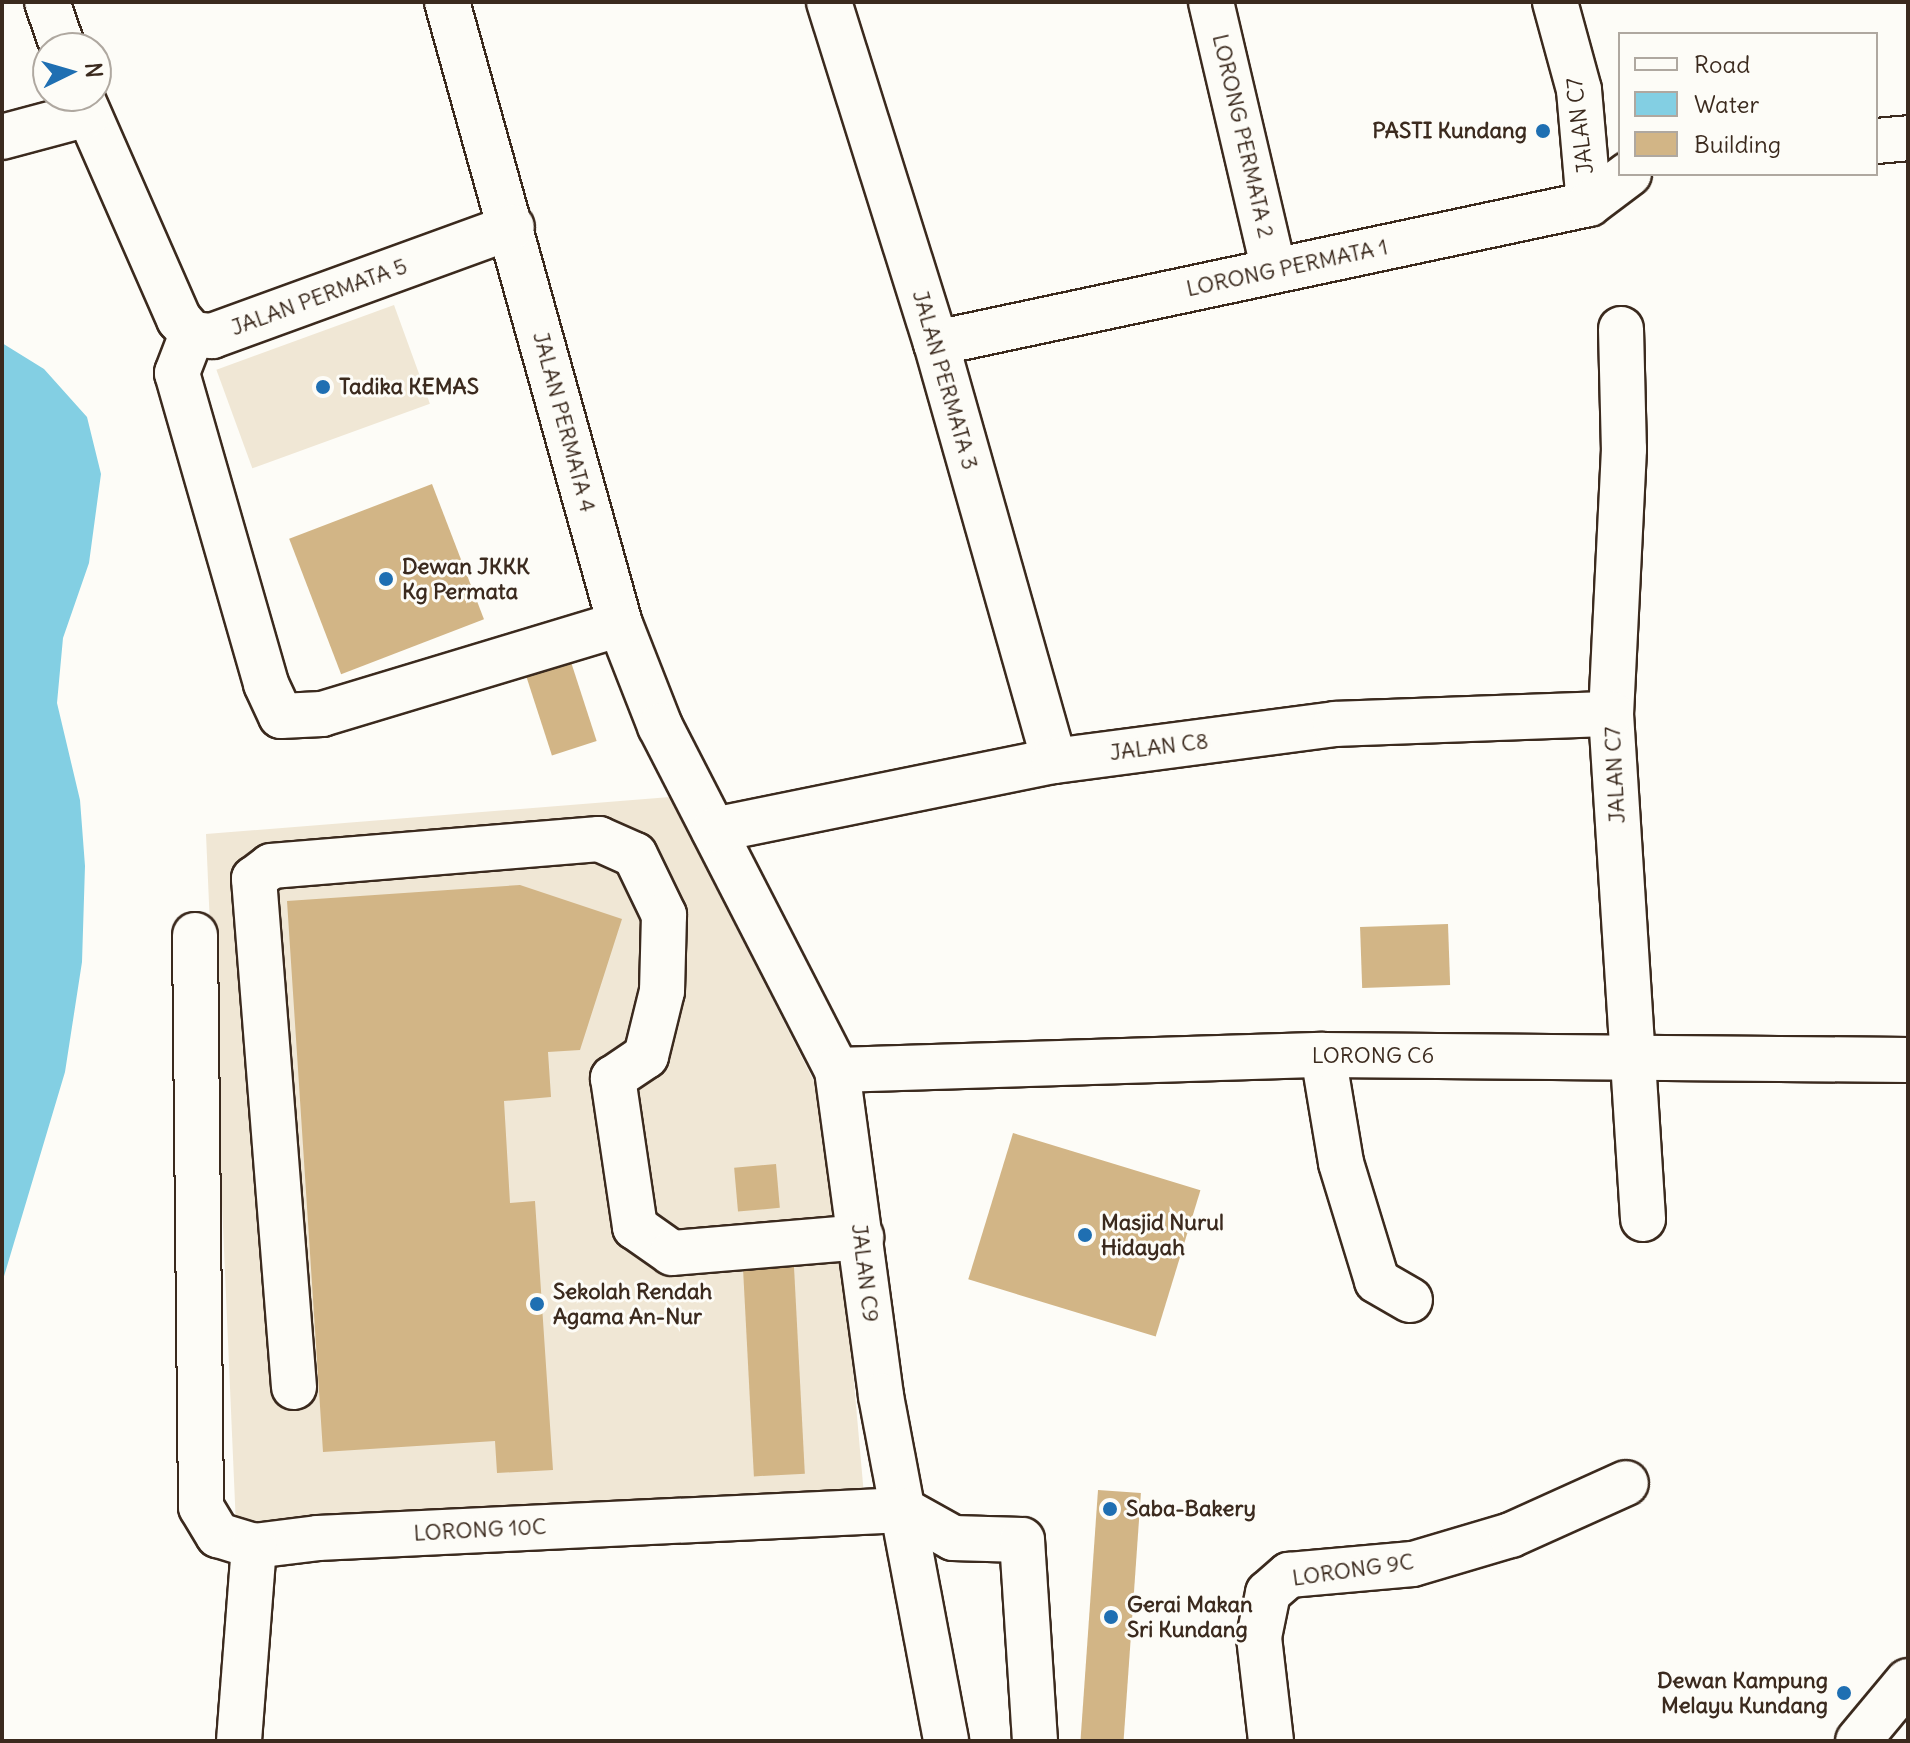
<!DOCTYPE html>
<style>
body{margin:0}
#map{position:relative;width:1910px;height:1743px;overflow:hidden;background:#fdfcf7;font-family:Delius,sans-serif}
div>[style]{position:absolute}
[style*='--x']{left:calc(var(--x)*1px);top:calc(var(--y)*1px);width:calc(var(--w)*1px);rotate:calc(var(--a)*1deg)}
.built>*{inset:0;background:#f0e7d5;transform-origin:0 0}
.water>*{inset:0;background:#83cfe3}
.building>*{inset:0;background:#d2b586;transform-origin:0 0}
.roads{filter:drop-shadow(2px 0 #3b2a1e) drop-shadow(-2px 0 #3b2a1e) drop-shadow(0 2px #3b2a1e) drop-shadow(0 -2px #3b2a1e)}
.minor>*{height:44px;margin:-22px;padding:0 22px;transform-origin:22px;border-radius:22px;background:#fdfcf7}
.major>*{height:44px;margin:-22px;padding:0 22px;transform-origin:22px;border-radius:22px;background:#fdfcf7}
.dots>*{width:22px;height:22px;translate:-50% -50%;box-sizing:border-box;border:4px solid #fdfcf7;border-radius:50%}
span{translate:-50% -50%;white-space:nowrap;text-align:center;line-height:1.15;-webkit-text-stroke:6px #fdfcf7;paint-order:stroke}
.street-label{font-size:22px;color:#3b2a1e}
.poi-label{font-size:22px;color:#3b2a1e;font-weight:700}
.right{translate:-100% -50%;text-align:right}
.left{translate:0 -50%;text-align:left}
.frame{position:absolute;inset:0;border:4px solid #3b2a1e;pointer-events:none}
.legend{position:absolute;left:1618px;top:32px;width:260px;height:144px;box-sizing:border-box;background:#fdfcf7;border:2px solid #afa8a0;margin:0;padding:10px 14px;list-style:none;font-size:24px;color:#3b2a1e}
.legend li{display:flex;align-items:center;gap:16px;height:40px}
.legend b{width:40px;border:2px solid #afa8a0}
.north{position:absolute;left:32px;top:32px;width:80px;height:80px;box-sizing:border-box;background:#fdfcf7;border:2px solid #afa8a0;border-radius:50%;rotate:85deg;font-size:22px;font-weight:700;line-height:32px;text-align:center;color:#3b2a1e}
.north::after{content:'';display:block;margin:auto;width:28px;height:36px;background:#1f6fb2;clip-path:polygon(50% 0,100% 100%,50% 72%,0 100%)}
</style>
<div id="map">
<div class="built">
<i style="left:394px;top:305px;width:105px;height:189px;rotate:70deg"></i>
<i style="clip-path:polygon(670px 797px,830px 1113px,864px 1495px,236px 1526px,206px 834px)"></i>
</div>
<div class="water">
<i style="clip-path:polygon(2px 343px,44px 369px,87px 417px,101px 474px,89px 563px,63px 638px,57px 703px,80px 800px,85px 866px,82px 962px,65px 1072px,2px 1283px)"></i>
</div>
<div class="building">
<i style="left:432px;top:484px;width:145px;height:153px;rotate:69deg"></i>
<i style="left:571px;top:662px;width:83px;height:47px;rotate:72deg"></i>
<i style="clip-path:polygon(520px 885px,622px 919px,580px 1050px,548px 1052px,551px 1097px,504px 1101px,510px 1203px,535px 1201px,553px 1470px,497px 1473px,495px 1441px,323px 1452px,287px 901px)"></i>
<i style="left:1448px;top:924px;width:61px;height:88px;rotate:88deg"></i>
<i style="left:1013px;top:1133px;width:196px;height:153px;rotate:17deg"></i>
<i style="left:776px;top:1164px;width:44px;height:42px;rotate:85deg"></i>
<i style="left:794px;top:1267px;width:207px;height:51px;rotate:87deg"></i>
<i style="left:1098px;top:1490px;width:43px;height:252px;rotate:4deg"></i>
</div>
<div class="roads">
<div class="minor">
<i style="--x:47;--y:2;--w:49;--a:70.8"></i>
<i style="--x:447;--y:2;--w:646;--a:74.46"></i>
<i style="--x:620;--y:624;--w:110;--a:68.6"></i>
<i style="--x:660;--y:726;--w:387;--a:62.8"></i>
<i style="--x:837;--y:1070;--w:329;--a:82.3"></i>
<i style="--x:881;--y:1396;--w:351;--a:79.3"></i>
<i style="--x:829;--y:2;--w:357;--a:72.6"></i>
<i style="--x:936;--y:343;--w:434;--a:74.2"></i>
<i style="--x:1211;--y:2;--w:275;--a:76.8"></i>
<i style="--x:1555;--y:2;--w:91;--a:74.7"></i>
<i style="--x:1579;--y:90;--w:114;--a:85"></i>
<i style="--x:81;--y:96;--w:244;--a:66.3"></i>
<i style="--x:179;--y:319;--w:20;--a:49"></i>
<i style="--x:192;--y:334;--w:20;--a:6"></i>
<i style="--x:212;--y:336;--w:319;--a:-20"></i>
<i style="--x:2;--y:137;--w:89;--a:-15"></i>
<i style="--x:1876;--y:141;--w:32;--a:-5"></i>
<i style="--x:1621;--y:329;--w:120;--a:88.6"></i>
<i style="--x:1624;--y:449;--w:265;--a:92.8"></i>
<i style="--x:1611;--y:714;--w:506;--a:86.37"></i>
<i style="--x:192;--y:334;--w:42;--a:111"></i>
<i style="--x:177;--y:373;--w:323;--a:74"></i>
<i style="--x:266;--y:684;--w:35;--a:65"></i>
<i style="--x:281;--y:716;--w:41;--a:-2.8"></i>
<i style="--x:322;--y:714;--w:311;--a:-16.8"></i>
<i style="--x:936;--y:343;--w:668;--a:-12.02"></i>
<i style="--x:1589;--y:204;--w:50;--a:-36.9"></i>
<i style="--x:714;--y:830;--w:347;--a:-11.5"></i>
<i style="--x:1054;--y:761;--w:283;--a:-7.5"></i>
<i style="--x:1335;--y:724;--w:276;--a:-2.1"></i>
<i style="--x:195;--y:935;--w:572;--a:89.4"></i>
<i style="--x:201;--y:1507;--w:33;--a:59"></i>
<i style="--x:218;--y:1535;--w:38;--a:17"></i>
<i style="--x:254;--y:1546;--w:64;--a:-7.1"></i>
<i style="--x:318;--y:1538;--w:586;--a:-2.74"></i>
<i style="--x:903;--y:1510;--w:57;--a:29.2"></i>
<i style="--x:953;--y:1538;--w:69;--a:1.7"></i>
<i style="--x:1022;--y:1540;--w:201;--a:86.3"></i>
<i style="--x:1323;--y:1055;--w:109;--a:80.5"></i>
<i style="--x:1341;--y:1163;--w:123;--a:73"></i>
<i style="--x:1377;--y:1281;--w:38;--a:30"></i>
<i style="--x:837;--y:1070;--w:486;--a:-1.8"></i>
<i style="--x:1323;--y:1055;--w:585;--a:0.49"></i>
<i style="--x:294;--y:1387;--w:510;--a:-94.5"></i>
<i style="--x:254;--y:879;--w:21;--a:-37"></i>
<i style="--x:271;--y:866;--w:329;--a:-4.7"></i>
<i style="--x:599;--y:839;--w:39;--a:24"></i>
<i style="--x:635;--y:855;--w:67;--a:64.2"></i>
<i style="--x:664;--y:915;--w:76;--a:91.5"></i>
<i style="--x:662;--y:991;--w:67;--a:103.8"></i>
<i style="--x:646;--y:1056;--w:40;--a:146"></i>
<i style="--x:613;--y:1078;--w:151;--a:81.6"></i>
<i style="--x:635;--y:1227;--w:45;--a:35.1"></i>
<i style="--x:672;--y:1253;--w:190;--a:-4.8"></i>
<i style="--x:239;--y:1741;--w:196;--a:-85.6"></i>
<i style="--x:1271;--y:1741;--w:105;--a:-96.6"></i>
<i style="--x:1259;--y:1637;--w:45;--a:-78.4"></i>
<i style="--x:1268;--y:1593;--w:28;--a:-41"></i>
<i style="--x:1289;--y:1575;--w:124;--a:-5.1"></i>
<i style="--x:1413;--y:1564;--w:102;--a:-16.5"></i>
<i style="--x:1511;--y:1535;--w:126;--a:-24.3"></i>
</div>
<div class="major">
<i style="--x:1858;--y:1741;--w:78;--a:-50.2"></i>
</div>
</div>
<div class="dots">
<i style="left:1543px;top:131px;background:#1f6fb2"></i>
<i style="left:323px;top:387px;background:#1f6fb2"></i>
<i style="left:386px;top:579px;background:#1f6fb2"></i>
<i style="left:1085px;top:1235px;background:#1f6fb2"></i>
<i style="left:537px;top:1304px;background:#1f6fb2"></i>
<i style="left:1110px;top:1509px;background:#1f6fb2"></i>
<i style="left:1111px;top:1617px;background:#1f6fb2"></i>
<i style="left:1844px;top:1693px;background:#1f6fb2"></i>
</div>
<div class="street-label">
<span style="left:1580px;top:126px;rotate:-97deg">JALAN C7</span>
<span style="left:1243px;top:136px;rotate:77deg">LORONG PERMATA 2</span>
<span style="left:1287px;top:268px;rotate:-12deg">LORONG PERMATA 1</span>
<span style="left:319px;top:297px;rotate:-20deg">JALAN PERMATA 5</span>
<span style="left:945px;top:380px;rotate:74deg">JALAN PERMATA 3</span>
<span style="left:564px;top:422px;rotate:75deg">JALAN PERMATA 4</span>
<span style="left:1159px;top:747px;rotate:-7deg">JALAN C8</span>
<span style="left:1615px;top:775px;rotate:-93deg">JALAN C7</span>
<span style="left:1373px;top:1056px">LORONG C6</span>
<span style="left:865px;top:1273px;rotate:83deg">JALAN C9</span>
<span style="left:480px;top:1530px;rotate:-3deg">LORONG 10C</span>
<span style="left:1353px;top:1570px;rotate:-8deg">LORONG 9C</span>
</div>
<div class="poi-label">
<span class="right" style="left:1527px;top:131px">PASTI Kundang</span>
<span class="left" style="left:339px;top:387px">Tadika KEMAS</span>
<span class="left" style="left:402px;top:579px">Dewan JKKK<br>Kg Permata</span>
<span class="left" style="left:1101px;top:1235px">Masjid Nurul<br>Hidayah</span>
<span class="left" style="left:553px;top:1304px">Sekolah Rendah<br>Agama An-Nur</span>
<span class="left" style="left:1126px;top:1509px">Saba-Bakery</span>
<span class="left" style="left:1127px;top:1617px">Gerai Makan<br>Sri Kundang</span>
<span class="right" style="left:1828px;top:1693px">Dewan Kampung<br>Melayu Kundang</span>
</div>
<div class="frame"></div>
<ul class="legend">
<li><b style="height:10px;background:#fdfcf7"></b>Road</li>
<li><b style="height:22px;background:#83cfe3"></b>Water</li>
<li><b style="height:22px;background:#d2b586"></b>Building</li>
</ul>
<div class="north">N</div>
</div>
